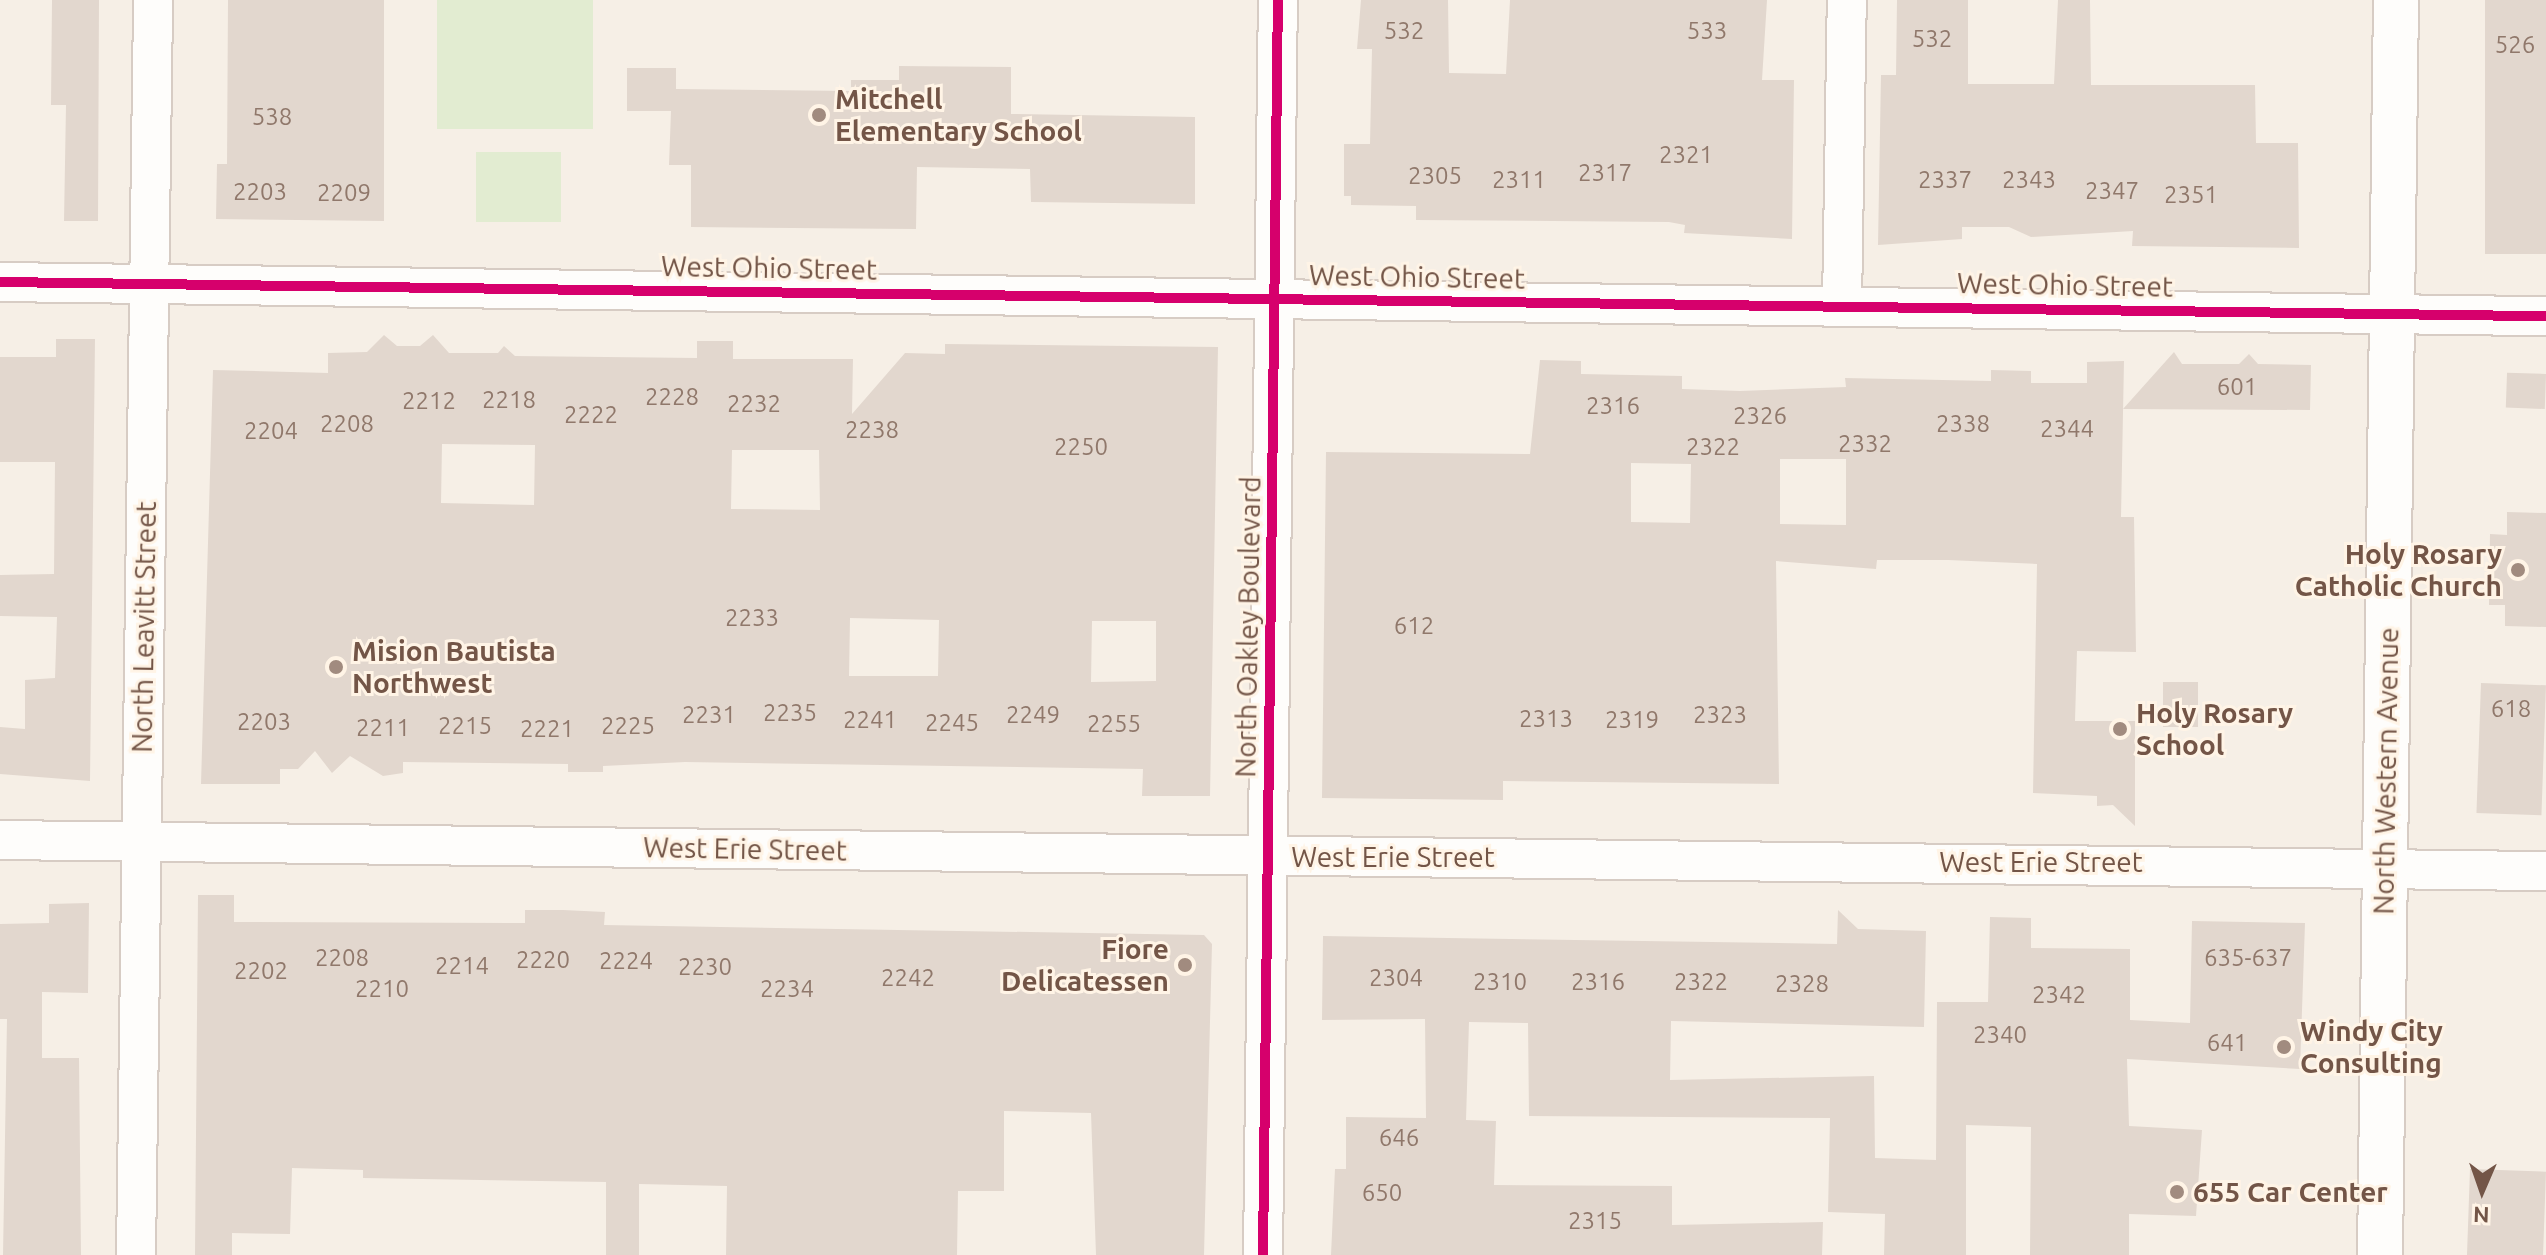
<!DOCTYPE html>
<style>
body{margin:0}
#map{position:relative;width:2546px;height:1255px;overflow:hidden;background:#f6efe6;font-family:Ubuntu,sans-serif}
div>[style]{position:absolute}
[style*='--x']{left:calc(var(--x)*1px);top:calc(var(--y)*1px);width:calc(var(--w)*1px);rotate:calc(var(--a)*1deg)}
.green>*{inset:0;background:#e2ecd1;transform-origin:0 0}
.building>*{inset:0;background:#e2d7ce;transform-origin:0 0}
.roads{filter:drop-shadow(2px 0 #d7ccc4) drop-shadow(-2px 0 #d7ccc4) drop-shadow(0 2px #d7ccc4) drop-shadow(0 -2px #d7ccc4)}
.street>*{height:38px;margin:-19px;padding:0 19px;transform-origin:19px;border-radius:19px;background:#fefdfb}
.secondary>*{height:44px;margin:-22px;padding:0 22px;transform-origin:22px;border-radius:22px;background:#fefdfb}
.cycleway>*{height:10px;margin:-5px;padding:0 5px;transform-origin:5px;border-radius:5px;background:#d6006c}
.dots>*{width:22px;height:22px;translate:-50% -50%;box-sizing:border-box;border:4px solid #fff4e6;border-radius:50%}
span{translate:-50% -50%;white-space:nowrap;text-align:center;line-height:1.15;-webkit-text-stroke:6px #fff4e6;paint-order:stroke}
.number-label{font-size:24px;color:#90786b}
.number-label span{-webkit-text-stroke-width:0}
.poi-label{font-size:28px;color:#735547;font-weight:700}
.left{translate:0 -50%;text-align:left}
.right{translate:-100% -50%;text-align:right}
.street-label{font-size:28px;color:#735547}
.north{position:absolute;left:2442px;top:1151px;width:80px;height:80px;-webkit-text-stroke:6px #fff4e6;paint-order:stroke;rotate:182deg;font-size:22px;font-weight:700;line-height:32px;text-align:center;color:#735547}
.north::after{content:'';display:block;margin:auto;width:28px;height:36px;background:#735547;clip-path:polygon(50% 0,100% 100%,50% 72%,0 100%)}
</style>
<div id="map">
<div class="green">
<i style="left:437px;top:0;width:156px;height:129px"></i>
<i style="left:476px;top:152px;width:85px;height:70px"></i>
</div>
<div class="building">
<i style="clip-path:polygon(52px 0,99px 0,98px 221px,64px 221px,66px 105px,51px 105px)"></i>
<i style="clip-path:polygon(228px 0,384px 0,384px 221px,216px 219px,217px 164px,227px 164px)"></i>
<i style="clip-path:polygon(1361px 0,1448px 0,1449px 73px,1506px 74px,1510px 0,1767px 0,1762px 80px,1794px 80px,1792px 239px,1684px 233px,1685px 225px,1669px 222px,1416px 220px,1416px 206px,1351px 205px,1351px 196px,1344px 196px,1344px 144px,1370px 144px,1372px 49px,1357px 49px)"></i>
<i style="clip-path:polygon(1897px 0,1968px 0,1968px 84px,2054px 84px,2058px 0,2090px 0,2091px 85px,2255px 85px,2256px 143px,2298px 143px,2299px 248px,2132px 246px,2133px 231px,2031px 237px,2009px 227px,1962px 227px,1962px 239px,1878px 245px,1881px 75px,1896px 75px)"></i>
<i style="left:2485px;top:0;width:61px;height:254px"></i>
<i style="clip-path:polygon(899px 66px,1011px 67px,1011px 114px,1195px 117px,1195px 204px,1031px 202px,1030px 169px,917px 167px,916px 229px,691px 227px,691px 165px,669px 165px,671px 111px,627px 111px,627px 68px,676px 68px,676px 89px,851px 91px,851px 80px,899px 80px)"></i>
<i style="clip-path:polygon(evenodd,384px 335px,397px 346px,420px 346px,433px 335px,449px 353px,498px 353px,504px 346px,515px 356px,697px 358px,697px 341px,733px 341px,733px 359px,853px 359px,852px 414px,905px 353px,945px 354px,945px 344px,1218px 347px,1210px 796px,1142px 796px,1143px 769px,685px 762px,603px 766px,603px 772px,568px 772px,568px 764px,403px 762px,403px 773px,383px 776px,350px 756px,332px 773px,315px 751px,298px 769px,280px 769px,280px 784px,201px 784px,213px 370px,328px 373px,328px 353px,367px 352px,384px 335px,442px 444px,535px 445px,534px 505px,441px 503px,442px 444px,384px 335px,732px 450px,819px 450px,820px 510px,731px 509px,732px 450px,384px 335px,850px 618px,939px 620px,938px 676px,849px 676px,850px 618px,384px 335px,1092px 621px,1156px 621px,1156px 681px,1091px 682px,1092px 621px)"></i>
<i style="clip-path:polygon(56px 339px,95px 339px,90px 781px,0 774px,0 727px,25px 729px,25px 680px,55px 678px,57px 617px,0 616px,0 575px,54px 574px,55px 462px,0 462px,0 357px,56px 357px)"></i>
<i style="clip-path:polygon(2174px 352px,2182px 364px,2239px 364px,2249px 354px,2258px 364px,2311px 365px,2310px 410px,2123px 409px)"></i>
<i style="clip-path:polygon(evenodd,1540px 360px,1581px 361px,1581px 374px,1682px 376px,1682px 389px,1740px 391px,1846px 387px,1845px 378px,1991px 381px,1991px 370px,2031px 371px,2031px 383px,2087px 383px,2087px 362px,2124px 361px,2121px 517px,2134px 517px,2136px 652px,2077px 651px,2075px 721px,2135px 721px,2135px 826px,2113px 805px,2097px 806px,2097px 796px,2033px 793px,2037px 564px,1948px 560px,1877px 560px,1876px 569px,1776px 561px,1779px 784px,1503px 781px,1503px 800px,1322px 798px,1326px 452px,1530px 454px,1540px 360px,1780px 459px,1846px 459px,1846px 525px,1780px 524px,1780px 459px,1540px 360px,1631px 463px,1691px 464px,1690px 523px,1631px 522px,1631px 463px)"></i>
<i style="left:2546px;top:374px;width:35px;height:39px;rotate:92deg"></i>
<i style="clip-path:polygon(2507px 512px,2546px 513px,2546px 627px,2505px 626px,2505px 605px,2489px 605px,2490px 534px,2507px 535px)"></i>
<i style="left:2163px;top:682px;width:35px;height:45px"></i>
<i style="left:2481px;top:683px;width:65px;height:130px;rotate:2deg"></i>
<i style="clip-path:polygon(198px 895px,234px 895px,234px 922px,525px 923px,525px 910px,563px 910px,605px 912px,604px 925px,1204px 935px,1212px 944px,1204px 1255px,1096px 1255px,1091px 1113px,1004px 1111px,1004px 1191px,958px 1191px,957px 1255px,726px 1255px,727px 1186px,639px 1184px,639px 1255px,606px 1255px,606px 1182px,363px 1178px,363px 1170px,292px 1168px,290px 1234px,232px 1233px,232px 1255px,195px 1255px)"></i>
<i style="clip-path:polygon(89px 903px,88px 993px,42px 992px,42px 1058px,79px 1058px,81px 1255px,3px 1255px,7px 1019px,0 1019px,0 924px,49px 923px,49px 904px)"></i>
<i style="clip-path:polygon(1838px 910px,1858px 929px,1926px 931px,1924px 1027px,1671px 1021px,1670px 1080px,1874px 1076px,1875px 1158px,1936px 1160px,1937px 1002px,1988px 1002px,1990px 917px,2031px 918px,2031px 948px,2130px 949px,2130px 1020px,2190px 1023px,2192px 921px,2305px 923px,2300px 1069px,2127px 1059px,2129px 1126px,2202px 1130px,2196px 1216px,2129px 1214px,2129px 1255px,2030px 1255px,2031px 1127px,1966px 1125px,1966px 1255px,1884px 1255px,1885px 1214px,1828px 1212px,1830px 1118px,1529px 1116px,1528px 1023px,1469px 1022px,1466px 1120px,1496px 1121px,1494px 1185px,1672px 1186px,1672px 1225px,1823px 1222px,1822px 1255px,1331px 1255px,1335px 1169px,1346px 1169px,1346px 1117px,1426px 1118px,1425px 1019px,1322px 1020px,1323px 936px,1837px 944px)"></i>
<i style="left:2470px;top:1169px;width:76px;height:86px;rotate:2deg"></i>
</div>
<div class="roads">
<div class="street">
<i style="--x:0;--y:282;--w:2546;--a:0.77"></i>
<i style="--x:1842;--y:306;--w:306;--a:-89.1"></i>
<i style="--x:0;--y:840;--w:2546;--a:0.7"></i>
<i style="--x:136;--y:1255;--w:1255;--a:-89.22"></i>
<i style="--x:1263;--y:1255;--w:1255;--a:-89.32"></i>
</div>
<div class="secondary">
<i style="--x:2380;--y:1255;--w:1255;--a:-89.27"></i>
</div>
</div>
<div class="cycleway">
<i style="--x:0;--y:282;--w:2546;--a:0.77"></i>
<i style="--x:1263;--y:1255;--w:1255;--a:-89.32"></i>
</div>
<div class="dots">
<i style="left:819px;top:115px;background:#a18b7f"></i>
<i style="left:2518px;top:570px;background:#a18b7f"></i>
<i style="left:336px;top:667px;background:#a18b7f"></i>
<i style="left:2120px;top:729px;background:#a18b7f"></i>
<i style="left:1185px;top:965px;background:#a18b7f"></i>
<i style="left:2284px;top:1047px;background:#a18b7f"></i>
<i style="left:2177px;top:1192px;background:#a18b7f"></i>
</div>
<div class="number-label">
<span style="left:1404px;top:31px">532</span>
<span style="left:1707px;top:31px">533</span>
<span style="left:1932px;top:39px">532</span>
<span style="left:2515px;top:45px">526</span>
<span style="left:272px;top:117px">538</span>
<span style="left:1686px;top:155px">2321</span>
<span style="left:1605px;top:173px">2317</span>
<span style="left:1435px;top:176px">2305</span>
<span style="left:1519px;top:180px">2311</span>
<span style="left:1945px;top:180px">2337</span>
<span style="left:2029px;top:180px">2343</span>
<span style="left:2112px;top:191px">2347</span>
<span style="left:260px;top:192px">2203</span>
<span style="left:344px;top:193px">2209</span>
<span style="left:2191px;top:195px">2351</span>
<span style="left:2237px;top:387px">601</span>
<span style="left:672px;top:397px">2228</span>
<span style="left:509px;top:400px">2218</span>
<span style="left:429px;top:401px">2212</span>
<span style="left:754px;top:404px">2232</span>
<span style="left:1613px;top:406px">2316</span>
<span style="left:591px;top:415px">2222</span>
<span style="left:1760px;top:416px">2326</span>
<span style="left:347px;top:424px">2208</span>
<span style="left:1963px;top:424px">2338</span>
<span style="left:2067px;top:429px">2344</span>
<span style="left:872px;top:430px">2238</span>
<span style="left:271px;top:431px">2204</span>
<span style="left:1865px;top:444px">2332</span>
<span style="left:1081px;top:447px">2250</span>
<span style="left:1713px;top:447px">2322</span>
<span style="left:752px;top:618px">2233</span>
<span style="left:1414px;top:626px">612</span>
<span style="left:2511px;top:709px">618</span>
<span style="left:790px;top:713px">2235</span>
<span style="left:709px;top:715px">2231</span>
<span style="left:1033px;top:715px">2249</span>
<span style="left:1720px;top:715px">2323</span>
<span style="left:1546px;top:719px">2313</span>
<span style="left:870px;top:720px">2241</span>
<span style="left:1632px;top:720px">2319</span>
<span style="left:264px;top:722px">2203</span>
<span style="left:952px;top:723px">2245</span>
<span style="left:1114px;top:724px">2255</span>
<span style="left:465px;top:726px">2215</span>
<span style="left:628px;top:726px">2225</span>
<span style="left:383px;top:728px">2211</span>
<span style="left:547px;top:729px">2221</span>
<span style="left:342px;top:958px">2208</span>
<span style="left:2248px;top:958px">635-637</span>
<span style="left:543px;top:960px">2220</span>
<span style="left:626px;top:961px">2224</span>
<span style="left:462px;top:966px">2214</span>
<span style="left:705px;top:967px">2230</span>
<span style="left:261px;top:971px">2202</span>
<span style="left:908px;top:978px">2242</span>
<span style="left:1396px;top:978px">2304</span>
<span style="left:1500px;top:982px">2310</span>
<span style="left:1598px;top:982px">2316</span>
<span style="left:1701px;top:982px">2322</span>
<span style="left:1802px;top:984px">2328</span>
<span style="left:382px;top:989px">2210</span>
<span style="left:787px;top:989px">2234</span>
<span style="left:2059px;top:995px">2342</span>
<span style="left:2000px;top:1035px">2340</span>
<span style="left:2227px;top:1043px">641</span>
<span style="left:1399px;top:1138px">646</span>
<span style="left:1382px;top:1193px">650</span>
<span style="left:1595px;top:1221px">2315</span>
</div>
<div class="poi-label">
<span class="left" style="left:835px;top:115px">Mitchell<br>Elementary School</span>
<span class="right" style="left:2502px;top:570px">Holy Rosary<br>Catholic Church</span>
<span class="left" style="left:352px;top:667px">Mision Bautista<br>Northwest</span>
<span class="left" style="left:2136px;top:729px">Holy Rosary<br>School</span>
<span class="right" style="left:1169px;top:965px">Fiore<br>Delicatessen</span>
<span class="left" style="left:2300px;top:1047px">Windy City<br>Consulting</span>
<span class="left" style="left:2193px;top:1192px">655 Car Center</span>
</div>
<div class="street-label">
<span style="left:769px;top:268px;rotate:1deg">West Ohio Street</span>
<span style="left:1417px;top:277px;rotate:1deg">West Ohio Street</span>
<span style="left:2065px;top:285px;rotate:1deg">West Ohio Street</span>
<span style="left:144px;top:627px;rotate:-89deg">North Leavitt Street</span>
<span style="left:1248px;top:627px;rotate:-89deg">North Oakley Boulevard</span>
<span style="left:2386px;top:771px;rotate:-89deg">North Western Avenue</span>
<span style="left:745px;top:849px;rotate:1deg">West Erie Street</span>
<span style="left:1393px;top:857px">West Erie Street</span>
<span style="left:2041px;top:862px">West Erie Street</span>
</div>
<div class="north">N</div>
</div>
